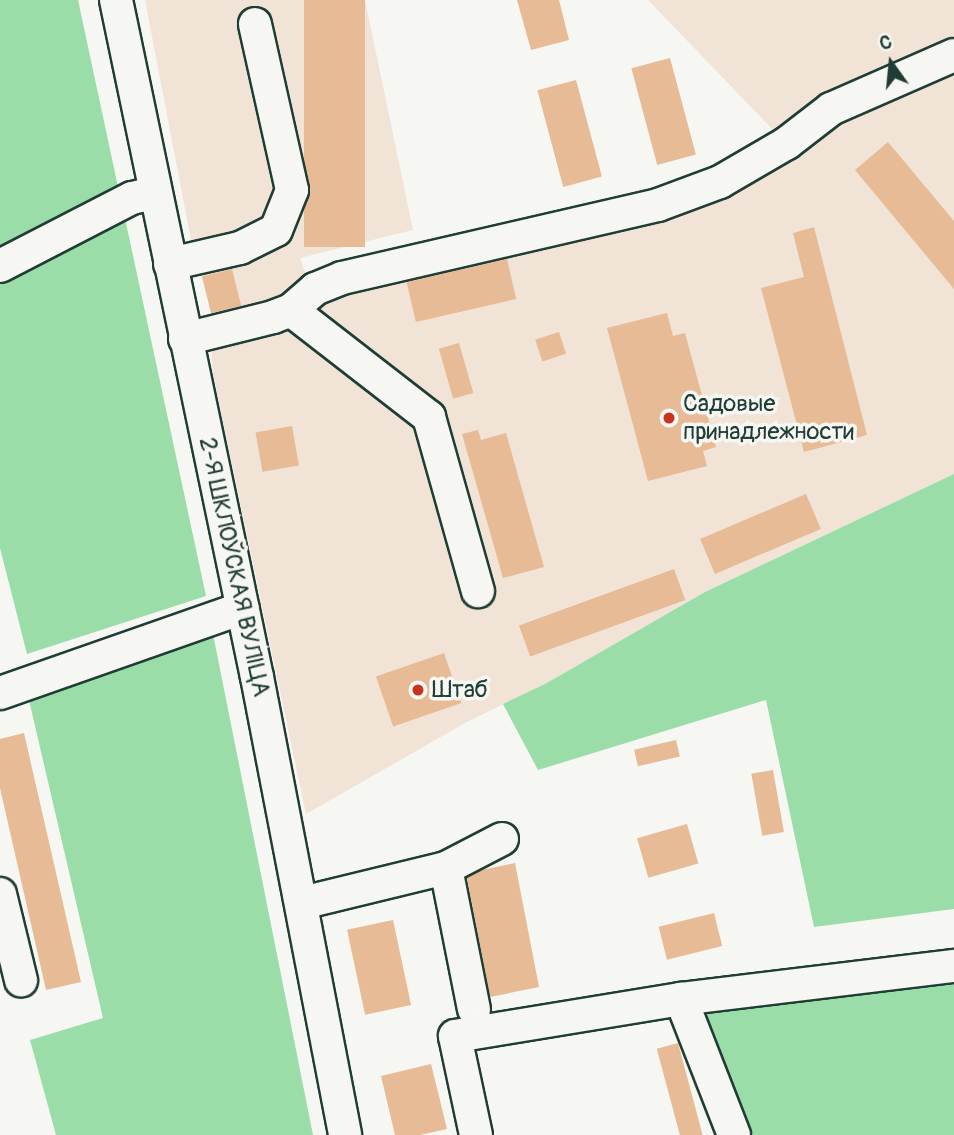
<!DOCTYPE html>
<meta charset="utf-8">
<style>
body{margin:0}
#map{position:relative;width:954px;height:1135px;overflow:hidden;background:#f6f6f2;font-family:Pangolin,sans-serif}
div>[style]{position:absolute}
[style*='--x']{left:calc(var(--x)*1px);top:calc(var(--y)*1px);width:calc(var(--w)*1px);rotate:calc(var(--a)*1deg)}
.built>*{inset:0;background:#f1e4d6}
.green>*{inset:0;background:#9bdda8}
.building>*{inset:0;background:#e6bb96;transform-origin:0 0}
.roads{filter:drop-shadow(2px 0 #1f3d34) drop-shadow(-2px 0 #1f3d34) drop-shadow(0 2px #1f3d34) drop-shadow(0 -2px #1f3d34)}
.minor>*{height:32px;margin:-16px;padding:0 16px;transform-origin:16px;border-radius:16px;background:#f6f6f2}
.dots>*{width:19px;height:19px;translate:-50% -50%;box-sizing:border-box;border:4px solid #f6f6f2;border-radius:50%}
span{translate:-50% -50%;white-space:nowrap;text-align:center;line-height:1.15;-webkit-text-stroke:7px #f6f6f2;paint-order:stroke}
.poi-label{font-size:24px;color:#1f3d34}
.left{translate:0 -50%;text-align:left}
.street-label{font-size:24px;color:#1f3d34}
.north{position:absolute;left:856px;top:28px;width:70px;height:70px;-webkit-text-stroke:5px #f6f6f2;paint-order:stroke;rotate:345deg;font-size:19px;font-weight:700;line-height:28px;text-align:center;color:#1f3d34}
.north::after{content:'';display:block;margin:auto;width:24px;height:32px;background:#1f3d34;clip-path:polygon(50% 0,100% 100%,50% 72%,0 100%)}
</style>
<div id="map">
<div class="built">
<i style="clip-path:polygon(145px 0,365px 0,413px 230px,300px 258px,305px 273px,399px 248px,664px 190px,778px 135px,648px 0,954px 0,954px 474px,705px 592px,545px 684px,465px 723px,306px 814px,213px 374px,211px 346px,216px 331px,202px 276px,211px 273px,203px 239px,191px 240px)"></i>
</div>
<div class="green">
<i style="clip-path:polygon(0 0,78px 0,118px 187px,0 252px)"></i>
<i style="clip-path:polygon(123px 209px,206px 596px,27px 654px,0 548px,0 279px)"></i>
<i style="clip-path:polygon(954px 474px,954px 909px,814px 927px,766px 700px,538px 770px,503px 704px,545px 684px,705px 592px)"></i>
<i style="clip-path:polygon(213px 634px,313px 1135px,56px 1135px,30px 1040px,103px 1018px,29px 700px)"></i>
<i style="clip-path:polygon(954px 984px,954px 1135px,753px 1135px,701px 1013px)"></i>
</div>
<div class="building">
<i style="left:304px;top:0;width:61px;height:247px"></i>
<i style="clip-path:polygon(517px 0,559px 0,569px 40px,531px 50px)"></i>
<i style="left:670px;top:58px;width:100px;height:40px;rotate:75deg"></i>
<i style="left:576px;top:80px;width:100px;height:40px;rotate:75deg"></i>
<i style="clip-path:polygon(888px 142px,954px 221px,954px 289px,855px 170px)"></i>
<i style="clip-path:polygon(814px 227px,867px 435px,804px 452px,761px 288px,804px 277px,793px 233px)"></i>
<i style="left:507px;top:259px;width:41px;height:103px;rotate:77deg"></i>
<i style="left:232px;top:269px;width:38px;height:31px;rotate:76deg"></i>
<i style="clip-path:polygon(667px 313px,673px 336px,685px 333px,716px 447px,703px 451px,707px 466px,648px 481px,607px 328px)"></i>
<i style="left:559px;top:332px;width:23px;height:25px;rotate:72deg"></i>
<i style="left:459px;top:343px;width:52px;height:21px;rotate:74deg"></i>
<i style="left:292px;top:426px;width:40px;height:37px;rotate:80deg"></i>
<i style="clip-path:polygon(478px 430px,481px 440px,506px 433px,544px 567px,503px 578px,462px 434px)"></i>
<i style="left:806px;top:494px;width:38px;height:115px;rotate:67deg"></i>
<i style="left:674px;top:569px;width:33px;height:165px;rotate:70deg"></i>
<i style="left:444px;top:653px;width:53px;height:72px;rotate:71deg"></i>
<i style="clip-path:polygon(24px 733px,81px 982px,46px 990px,0 788px,0 739px)"></i>
<i style="left:676px;top:740px;width:17px;height:43px;rotate:77deg"></i>
<i style="left:773px;top:770px;width:63px;height:22px;rotate:80deg"></i>
<i style="left:687px;top:824px;width:41px;height:52px;rotate:74deg"></i>
<i style="clip-path:polygon(515px 863px,539px 987px,490px 997px,467px 878px,482px 870px)"></i>
<i style="left:714px;top:913px;width:34px;height:57px;rotate:76deg"></i>
<i style="left:393px;top:920px;width:87px;height:47px;rotate:78deg"></i>
<i style="left:678px;top:1043px;width:95px;height:22px;rotate:75deg"></i>
<i style="clip-path:polygon(431px 1064px,447px 1129px,420px 1135px,395px 1135px,381px 1076px)"></i>
</div>
<div class="roads">
<div class="minor">
<i style="--x:116;--y:0;--w:692;--a:78.24"></i>
<i style="--x:257;--y:677;--w:466;--a:79.1"></i>
<i style="--x:170;--y:264;--w:72;--a:-12.9"></i>
<i style="--x:240;--y:248;--w:40;--a:-26.6"></i>
<i style="--x:276;--y:230;--w:43;--a:-68.2"></i>
<i style="--x:292;--y:190;--w:170;--a:-102.6"></i>
<i style="--x:0;--y:266;--w:148;--a:-27.3"></i>
<i style="--x:132;--y:198;--w:23;--a:-13"></i>
<i style="--x:291;--y:310;--w:175;--a:37.8"></i>
<i style="--x:429;--y:417;--w:181;--a:74.3"></i>
<i style="--x:185;--y:339;--w:91;--a:-14"></i>
<i style="--x:273;--y:317;--w:19;--a:-21"></i>
<i style="--x:291;--y:310;--w:32;--a:-41"></i>
<i style="--x:315;--y:289;--w:29;--a:-22"></i>
<i style="--x:342;--y:278;--w:324;--a:-13"></i>
<i style="--x:658;--y:205;--w:66;--a:-20.4"></i>
<i style="--x:720;--y:182;--w:78;--a:-30.2"></i>
<i style="--x:787;--y:143;--w:56;--a:-37.7"></i>
<i style="--x:831;--y:109;--w:134;--a:-23.7"></i>
<i style="--x:0;--y:693;--w:257;--a:-19.3"></i>
<i style="--x:446;--y:868;--w:144;--a:78.8"></i>
<i style="--x:0;--y:894;--w:89;--a:76.3"></i>
<i style="--x:302;--y:903;--w:148;--a:-13.7"></i>
<i style="--x:446;--y:868;--w:63;--a:-27.4"></i>
<i style="--x:681;--y:999;--w:146;--a:68.7"></i>
<i style="--x:476;--y:1135;--w:101;--a:-102"></i>
<i style="--x:455;--y:1036;--w:229;--a:-9.3"></i>
<i style="--x:681;--y:999;--w:275;--a:-6.9"></i>
</div>
</div>
<div class="dots">
<i style="left:669px;top:418px;background:#c8321e"></i>
<i style="left:418px;top:690px;background:#c8321e"></i>
</div>
<div class="poi-label">
<span class="left" style="left:683px;top:418px">Садовые<br>принадлежности</span>
<span class="left" style="left:432px;top:690px">Штаб</span>
</div>
<div class="street-label">
<span style="left:234px;top:567px;rotate:78deg">2-Я ШКЛОЎСКАЯ ВУЛІЦА</span>
</div>
<div class="north">С</div>
</div>
